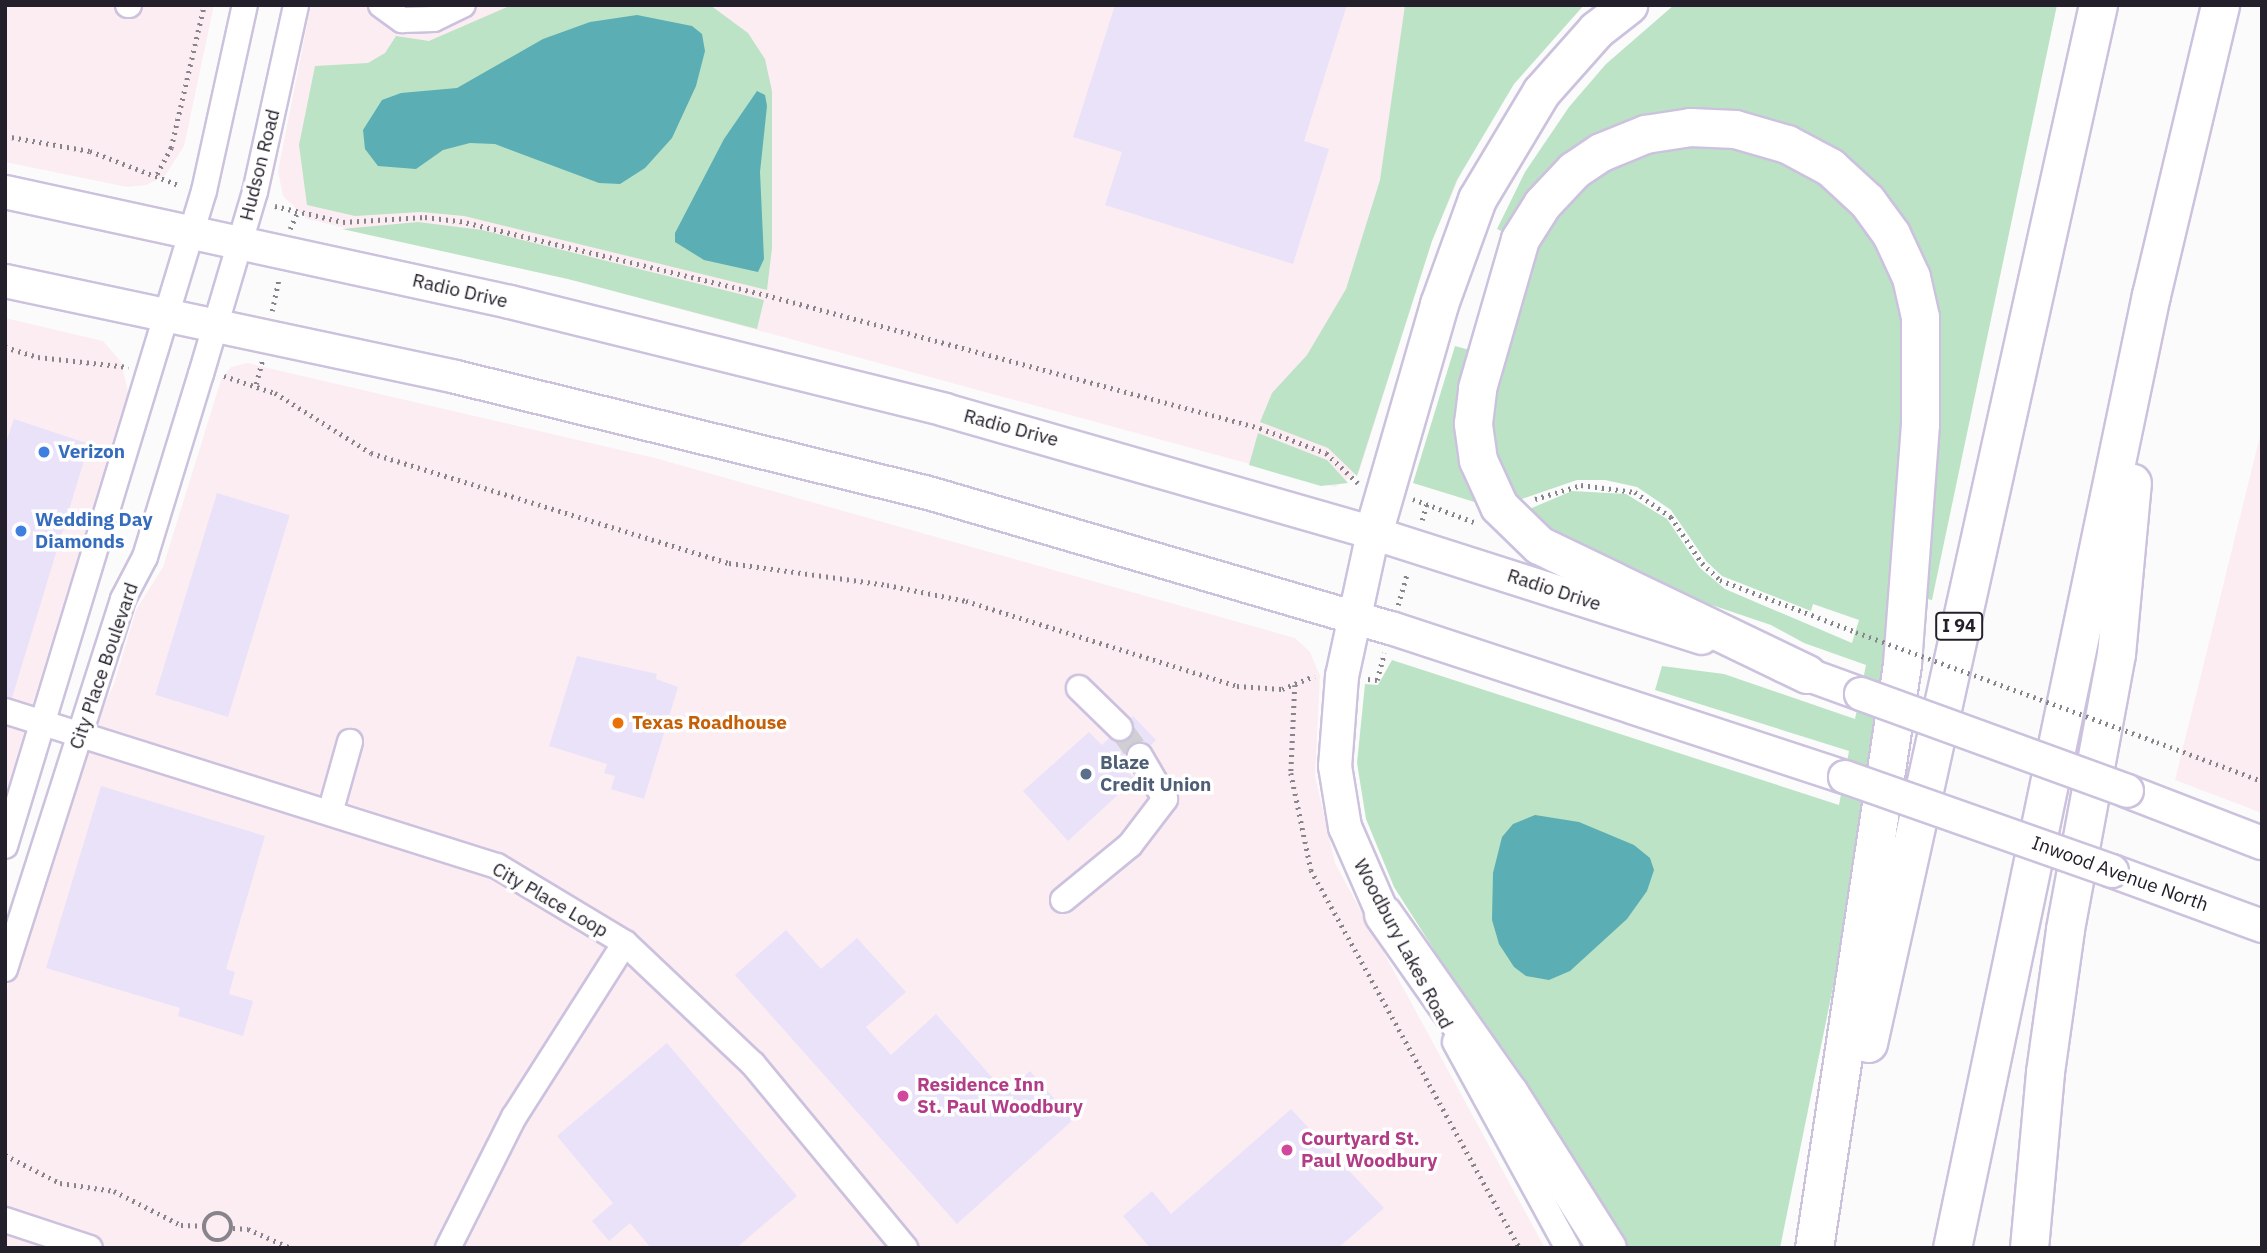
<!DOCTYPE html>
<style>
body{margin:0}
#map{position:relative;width:2267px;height:1253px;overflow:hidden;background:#fbfbfb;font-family:"IBM Plex Sans",sans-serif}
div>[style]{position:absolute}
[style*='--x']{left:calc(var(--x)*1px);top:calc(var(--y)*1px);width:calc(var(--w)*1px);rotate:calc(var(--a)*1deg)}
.commercial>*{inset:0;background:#fcedf3}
.green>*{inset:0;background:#bce3c6}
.water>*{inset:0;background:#5baeb4}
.building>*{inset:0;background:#eae2f9;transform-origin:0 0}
.minor-tunnel>*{height:24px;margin-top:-12px;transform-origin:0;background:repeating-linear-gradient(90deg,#d0cfd1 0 24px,transparent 0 36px)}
.path>*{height:4.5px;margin-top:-2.25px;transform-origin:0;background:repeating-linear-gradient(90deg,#87858b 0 2px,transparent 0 7px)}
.path>.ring{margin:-2.25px;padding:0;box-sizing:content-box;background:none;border:4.5px solid #87858b;border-radius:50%}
.roads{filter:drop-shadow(2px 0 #ccc2de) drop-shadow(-2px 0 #ccc2de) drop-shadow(0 2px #ccc2de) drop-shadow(0 -2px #ccc2de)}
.minor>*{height:24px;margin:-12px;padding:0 12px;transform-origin:12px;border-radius:12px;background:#fff}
.major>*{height:32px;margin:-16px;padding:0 16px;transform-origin:16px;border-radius:16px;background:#fff}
.highway>*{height:37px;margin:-18.5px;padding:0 18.5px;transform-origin:18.5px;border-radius:18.5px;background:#fff}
.path-bridge>*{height:4.5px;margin-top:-2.25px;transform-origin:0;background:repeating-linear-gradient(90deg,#87858b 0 2px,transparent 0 7px)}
.bridges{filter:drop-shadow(2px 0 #ccc2de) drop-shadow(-2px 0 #ccc2de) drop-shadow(0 2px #ccc2de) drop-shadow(0 -2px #ccc2de)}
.major-bridge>*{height:32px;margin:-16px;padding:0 16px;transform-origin:16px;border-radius:16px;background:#fff}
.dots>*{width:19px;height:19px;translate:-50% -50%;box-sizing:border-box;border:4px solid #fff;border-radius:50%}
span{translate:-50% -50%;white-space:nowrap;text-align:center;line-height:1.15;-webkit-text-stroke:7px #fff;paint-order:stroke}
.shield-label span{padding:2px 5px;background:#fff;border:2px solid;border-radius:5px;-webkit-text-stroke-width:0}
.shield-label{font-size:18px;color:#24202b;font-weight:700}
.street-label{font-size:19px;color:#24202b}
.shop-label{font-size:19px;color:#366cbe;font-weight:700}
.left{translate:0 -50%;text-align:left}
.food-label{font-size:19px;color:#c56008;font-weight:700}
.service-label{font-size:19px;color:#4e5e75;font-weight:700}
.hotel-label{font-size:19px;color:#b23c85;font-weight:700}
.frame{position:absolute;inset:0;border:7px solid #24202b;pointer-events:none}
</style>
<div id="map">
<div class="commercial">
<i style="clip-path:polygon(5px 5px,214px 5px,184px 146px,165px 176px,146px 185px,127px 187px,5px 162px)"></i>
<i style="clip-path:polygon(311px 5px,1584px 5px,1514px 84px,1468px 157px,1432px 241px,1359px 472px,1335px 487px,584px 283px,307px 219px,283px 196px,278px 171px)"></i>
<i style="clip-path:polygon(5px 318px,103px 341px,121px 362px,128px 391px,5px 795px)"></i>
<i style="clip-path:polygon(247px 363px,655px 458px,1295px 638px,1310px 652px,1320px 676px,1315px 776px,1335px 863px,1545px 1248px,5px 1248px,5px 995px,80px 758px,114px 684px,136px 610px,163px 567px,221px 380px,231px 367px)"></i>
<i style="clip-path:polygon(2262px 428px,2262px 813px,2175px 780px)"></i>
</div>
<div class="green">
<i style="clip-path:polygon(512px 5px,710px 5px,748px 33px,765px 59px,772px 91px,772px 248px,767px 290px,464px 216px,421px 212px,355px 216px,307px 205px,299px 145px,315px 66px,368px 63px,385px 53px,396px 36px,429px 41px)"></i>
<i style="clip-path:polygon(1405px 5px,1584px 5px,1514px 84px,1457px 180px,1432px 241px,1357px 476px,1328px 448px,1260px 422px,1272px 393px,1307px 355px,1346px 289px,1380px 180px)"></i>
<i style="clip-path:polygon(1674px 5px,2057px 5px,1932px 600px,1922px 598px,1916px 254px,1739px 116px,1522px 202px,1501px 231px,1497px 229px,1525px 172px,1569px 107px,1606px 64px)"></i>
<i style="clip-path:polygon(1683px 142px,1745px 146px,1812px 174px,1868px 226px,1899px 289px,1907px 344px,1888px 654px,1844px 933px,1780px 1248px,1624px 1248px,1394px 887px,1366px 819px,1357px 763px,1365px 684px,1378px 685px,1392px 660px,1839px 805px,1849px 751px,1655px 690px,1662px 666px,1724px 674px,1855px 719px,1866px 665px,1804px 643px,1771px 625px,1676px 593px,1558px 541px,1527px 510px,1572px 491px,1626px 494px,1667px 519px,1700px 568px,1725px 589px,1852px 643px,1859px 620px,1813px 604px,1811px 611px,1722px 576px,1706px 561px,1671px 510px,1637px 487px,1605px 480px,1577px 480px,1513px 502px,1497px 468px,1492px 402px,1534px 244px,1576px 188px,1620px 159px)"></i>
<i style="clip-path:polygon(418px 222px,482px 230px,764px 300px,757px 329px,568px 279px,342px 229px)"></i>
<i style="clip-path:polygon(1455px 346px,1473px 351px,1481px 504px,1413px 483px)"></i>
<i style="clip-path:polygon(1258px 433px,1327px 460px,1348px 483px,1321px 486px,1249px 465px)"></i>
</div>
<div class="water">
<i style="clip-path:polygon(637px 15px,692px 26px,702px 34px,705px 51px,696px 86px,672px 138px,645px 168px,620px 184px,599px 183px,495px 144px,470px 143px,443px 150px,416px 169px,378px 166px,365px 149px,363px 130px,382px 100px,401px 93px,457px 88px,543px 39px,590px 22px)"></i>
<i style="clip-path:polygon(757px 91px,765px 95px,767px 106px,760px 172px,764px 259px,758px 272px,704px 260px,675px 242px,675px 233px,724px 139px)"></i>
<i style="clip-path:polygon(1535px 815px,1579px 822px,1634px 845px,1650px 858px,1654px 870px,1647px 891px,1627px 919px,1570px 971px,1549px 980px,1526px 976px,1514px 967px,1499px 944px,1492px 920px,1493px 873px,1502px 837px,1513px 824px)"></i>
</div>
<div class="building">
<i style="clip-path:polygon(1115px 5px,1347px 5px,1304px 141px,1329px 149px,1293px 264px,1105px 205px,1122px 152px,1073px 137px)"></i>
<i style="clip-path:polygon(14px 419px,89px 444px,12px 698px,5px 697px,5px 445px)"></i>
<i style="left:217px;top:493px;width:76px;height:211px;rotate:17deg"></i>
<i style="clip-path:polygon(577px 656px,657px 674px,656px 679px,678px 687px,644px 799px,611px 789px,615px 776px,604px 773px,607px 764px,549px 746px)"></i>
<i style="clip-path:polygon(1132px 715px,1156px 740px,1150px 746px,1139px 741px,1128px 748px,1126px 770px,1135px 779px,1068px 841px,1023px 791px,1089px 732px,1102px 745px,1109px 738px,1117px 742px,1130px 739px,1134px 731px)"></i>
<i style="clip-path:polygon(101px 786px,265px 836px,226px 969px,235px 972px,229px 994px,253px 1001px,243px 1036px,178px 1016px,180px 1008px,46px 968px)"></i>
<i style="clip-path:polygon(786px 930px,821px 969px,857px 938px,906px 992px,866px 1027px,891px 1055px,936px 1014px,1006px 1093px,1030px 1071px,1073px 1120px,957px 1224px,735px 975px)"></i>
<i style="clip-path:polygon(667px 1043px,797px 1196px,736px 1248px,651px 1248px,630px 1223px,609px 1241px,592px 1221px,613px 1203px,557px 1136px)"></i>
<i style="clip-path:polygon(1291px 1109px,1384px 1208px,1338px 1248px,1150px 1248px,1123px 1216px,1152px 1191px,1171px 1214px)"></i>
</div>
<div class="minor-tunnel">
<i style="--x:1120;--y:728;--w:34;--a:54"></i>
</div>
<div class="path">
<i style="--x:5;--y:136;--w:86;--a:10"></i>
<i style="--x:90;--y:151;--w:97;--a:21"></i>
<i style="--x:157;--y:174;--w:30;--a:-62"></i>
<i style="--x:171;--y:148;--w:147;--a:-77"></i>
<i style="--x:275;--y:206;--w:70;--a:13.2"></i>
<i style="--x:343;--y:222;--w:82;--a:-3.5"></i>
<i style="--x:425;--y:217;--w:35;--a:7"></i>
<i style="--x:460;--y:221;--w:315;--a:13.6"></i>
<i style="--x:766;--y:295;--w:512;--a:15.07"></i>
<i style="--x:1260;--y:428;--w:71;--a:20.7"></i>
<i style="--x:1326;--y:453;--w:44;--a:43.2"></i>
<i style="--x:290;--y:229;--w:20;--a:-66"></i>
<i style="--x:272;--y:311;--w:33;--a:-78"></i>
<i style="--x:5;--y:347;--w:34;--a:17"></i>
<i style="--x:38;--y:357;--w:91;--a:6.3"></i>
<i style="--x:224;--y:376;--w:54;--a:18.4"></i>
<i style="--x:275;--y:393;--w:113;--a:32"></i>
<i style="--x:371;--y:453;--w:375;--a:17.1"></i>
<i style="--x:729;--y:563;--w:160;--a:7.9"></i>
<i style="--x:887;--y:585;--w:81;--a:11.4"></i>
<i style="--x:966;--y:601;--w:284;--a:17.4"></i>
<i style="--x:1237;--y:686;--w:45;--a:3.8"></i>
<i style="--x:1282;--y:689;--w:35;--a:-22"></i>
<i style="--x:256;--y:384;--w:24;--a:-75"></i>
<i style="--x:1413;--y:499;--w:65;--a:20.7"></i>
<i style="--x:1535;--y:499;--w:48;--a:-16.9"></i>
<i style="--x:1581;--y:485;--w:54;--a:7.4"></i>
<i style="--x:1635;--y:492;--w:44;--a:34.8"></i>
<i style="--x:1671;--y:517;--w:55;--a:56"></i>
<i style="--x:1702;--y:563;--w:25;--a:43"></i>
<i style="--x:1720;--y:580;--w:146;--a:20.9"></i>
<i style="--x:1422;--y:520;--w:18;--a:-74"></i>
<i style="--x:1398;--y:605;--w:33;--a:-74"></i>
<i style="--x:1368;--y:679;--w:9;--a:6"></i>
<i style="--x:1377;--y:680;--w:28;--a:-75"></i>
<i style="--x:1295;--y:685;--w:88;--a:92.6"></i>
<i style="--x:1291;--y:773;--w:99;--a:78.3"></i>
<i style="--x:1311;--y:870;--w:432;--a:61.1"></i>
<i style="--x:2157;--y:742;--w:112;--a:20.4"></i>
<i style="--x:5;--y:1155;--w:62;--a:27"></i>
<i style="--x:60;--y:1183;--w:55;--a:8.4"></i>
<i style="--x:114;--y:1191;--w:75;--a:26.9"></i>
<i style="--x:181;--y:1225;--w:23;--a:2"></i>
<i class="ring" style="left:204px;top:1213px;width:23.5px;height:23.5px"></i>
<i style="--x:233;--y:1228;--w:15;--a:4"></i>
<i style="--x:248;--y:1229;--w:47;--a:23.8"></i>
</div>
<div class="roads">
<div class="minor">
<i style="--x:128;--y:5;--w:1;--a:0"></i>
<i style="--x:381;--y:5;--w:26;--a:36"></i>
<i style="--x:402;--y:20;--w:32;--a:-2"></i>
<i style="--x:434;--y:19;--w:32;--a:-26"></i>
<i style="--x:1079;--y:688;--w:57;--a:44.3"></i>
<i style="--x:5;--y:711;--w:516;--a:17.49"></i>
<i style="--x:497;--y:866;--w:149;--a:31"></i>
<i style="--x:625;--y:943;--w:176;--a:43.4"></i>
<i style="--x:753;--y:1064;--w:239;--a:50.4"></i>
<i style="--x:330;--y:813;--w:74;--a:-74.3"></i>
<i style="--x:5;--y:846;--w:685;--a:-73.1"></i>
<i style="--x:204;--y:191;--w:190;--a:-77.6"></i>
<i style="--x:1063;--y:900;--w:87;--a:-39.4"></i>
<i style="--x:1130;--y:845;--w:58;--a:-52.7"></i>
<i style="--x:1165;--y:799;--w:50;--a:-120.2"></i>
<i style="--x:5;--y:969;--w:388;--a:-72.3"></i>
<i style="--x:123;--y:599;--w:47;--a:-62.4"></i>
<i style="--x:145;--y:557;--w:191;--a:-73"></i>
<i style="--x:201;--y:374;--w:190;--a:-73.5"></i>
<i style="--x:255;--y:192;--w:191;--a:-77.6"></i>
<i style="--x:1455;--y:1042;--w:235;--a:61.3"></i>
<i style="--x:5;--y:1220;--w:89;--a:18.2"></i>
<i style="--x:448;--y:1248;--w:147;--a:-63.3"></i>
<i style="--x:514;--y:1117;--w:206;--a:-57.5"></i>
</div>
<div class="major">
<i style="--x:5;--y:192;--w:517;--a:12.29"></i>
<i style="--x:510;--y:302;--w:448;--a:13.9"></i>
<i style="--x:945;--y:410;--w:445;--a:16"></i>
<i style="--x:1373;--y:533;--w:345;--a:17.7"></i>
<i style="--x:5;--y:281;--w:461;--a:12"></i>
<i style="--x:456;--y:377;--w:483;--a:13.8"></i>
<i style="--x:925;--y:492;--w:485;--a:16.3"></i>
<i style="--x:1391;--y:628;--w:478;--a:18.2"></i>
<i style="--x:1373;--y:533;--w:146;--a:102.2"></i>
<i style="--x:1342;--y:676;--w:90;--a:94.4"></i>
<i style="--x:1335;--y:766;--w:62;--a:80.7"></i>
<i style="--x:1345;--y:827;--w:95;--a:66.4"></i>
<i style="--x:1784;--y:666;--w:82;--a:20"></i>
<i style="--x:2127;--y:791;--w:145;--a:21.1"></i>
<i style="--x:2112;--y:871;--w:160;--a:20.1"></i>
</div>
<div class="highway">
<i style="--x:1373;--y:533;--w:238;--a:-73.9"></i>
<i style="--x:1439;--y:304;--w:112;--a:-70.1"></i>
<i style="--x:1477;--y:199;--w:125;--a:-59.1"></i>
<i style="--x:1541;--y:92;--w:83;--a:-48.4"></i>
<i style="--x:1596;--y:30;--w:41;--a:-38"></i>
<i style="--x:1807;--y:674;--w:297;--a:-154.3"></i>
<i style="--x:1539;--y:545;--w:56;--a:-135.7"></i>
<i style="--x:1499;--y:506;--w:51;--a:-114.5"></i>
<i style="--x:1478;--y:460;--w:37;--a:-98"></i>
<i style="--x:1473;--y:423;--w:35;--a:-83"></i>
<i style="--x:1477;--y:388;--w:155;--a:-73.9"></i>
<i style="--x:1520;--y:239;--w:41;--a:-57.8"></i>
<i style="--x:1542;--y:204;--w:47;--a:-46.7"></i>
<i style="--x:1574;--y:170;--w:32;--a:-34"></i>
<i style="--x:1601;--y:152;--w:48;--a:-22.2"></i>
<i style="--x:1645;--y:134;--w:46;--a:-8.8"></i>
<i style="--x:1690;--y:127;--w:45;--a:2.5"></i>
<i style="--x:1735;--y:129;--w:54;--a:16.1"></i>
<i style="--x:1787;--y:144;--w:49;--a:28.1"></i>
<i style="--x:1830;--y:167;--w:50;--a:42.6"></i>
<i style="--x:1867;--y:201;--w:41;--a:54"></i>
<i style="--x:1891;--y:234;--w:47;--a:65.1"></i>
<i style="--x:1911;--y:277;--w:41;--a:77.3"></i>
<i style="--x:1920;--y:317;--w:107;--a:90"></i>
<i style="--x:1920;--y:424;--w:241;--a:94.3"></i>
<i style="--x:1902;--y:664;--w:591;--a:98.57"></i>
<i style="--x:1383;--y:914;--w:219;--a:54.9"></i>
<i style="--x:1509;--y:1093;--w:183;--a:57.7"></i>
<i style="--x:1868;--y:1043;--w:1063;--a:-77.51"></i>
<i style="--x:1952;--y:1248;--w:974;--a:-78.21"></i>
<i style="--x:2151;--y:295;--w:298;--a:-76.6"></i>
<i style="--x:2029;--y:1248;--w:177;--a:-84.8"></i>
<i style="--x:2045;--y:1072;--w:144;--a:-82"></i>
<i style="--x:2065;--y:929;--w:280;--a:-79.5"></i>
<i style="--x:2116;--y:654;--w:172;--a:-84.7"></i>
</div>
</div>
<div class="path-bridge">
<i style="--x:1856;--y:632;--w:320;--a:20.1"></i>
</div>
<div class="bridges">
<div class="major-bridge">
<i style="--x:1861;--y:694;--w:283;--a:20"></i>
<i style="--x:1845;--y:777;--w:283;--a:19.4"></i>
</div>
</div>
<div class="dots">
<i style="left:44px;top:452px;background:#3f7fe0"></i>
<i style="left:21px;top:531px;background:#3f7fe0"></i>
<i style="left:618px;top:723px;background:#e8710a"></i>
<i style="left:1086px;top:774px;background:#5c6f8a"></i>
<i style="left:903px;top:1096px;background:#d1479c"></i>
<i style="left:1287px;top:1150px;background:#d1479c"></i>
</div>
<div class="shield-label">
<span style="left:1959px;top:626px">I 94</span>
</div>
<div class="street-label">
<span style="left:260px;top:165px;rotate:-76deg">Hudson Road</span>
<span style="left:460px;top:291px;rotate:13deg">Radio Drive</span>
<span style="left:1011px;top:428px;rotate:15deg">Radio Drive</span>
<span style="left:1554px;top:590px;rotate:18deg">Radio Drive</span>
<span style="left:104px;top:666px;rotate:-71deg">City Place Boulevard</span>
<span style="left:2120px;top:874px;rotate:20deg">Inwood Avenue North</span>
<span style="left:550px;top:900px;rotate:30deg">City Place Loop</span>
<span style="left:1403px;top:944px;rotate:62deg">Woodbury Lakes Road</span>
</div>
<div class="shop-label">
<span class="left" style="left:58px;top:452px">Verizon</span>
<span class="left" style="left:35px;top:531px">Wedding Day<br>Diamonds</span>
</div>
<div class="food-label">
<span class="left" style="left:632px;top:723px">Texas Roadhouse</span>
</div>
<div class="service-label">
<span class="left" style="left:1100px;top:774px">Blaze<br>Credit Union</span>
</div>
<div class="hotel-label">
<span class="left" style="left:917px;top:1096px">Residence Inn<br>St. Paul Woodbury</span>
<span class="left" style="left:1301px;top:1150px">Courtyard St.<br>Paul Woodbury</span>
</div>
<div class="frame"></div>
</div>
